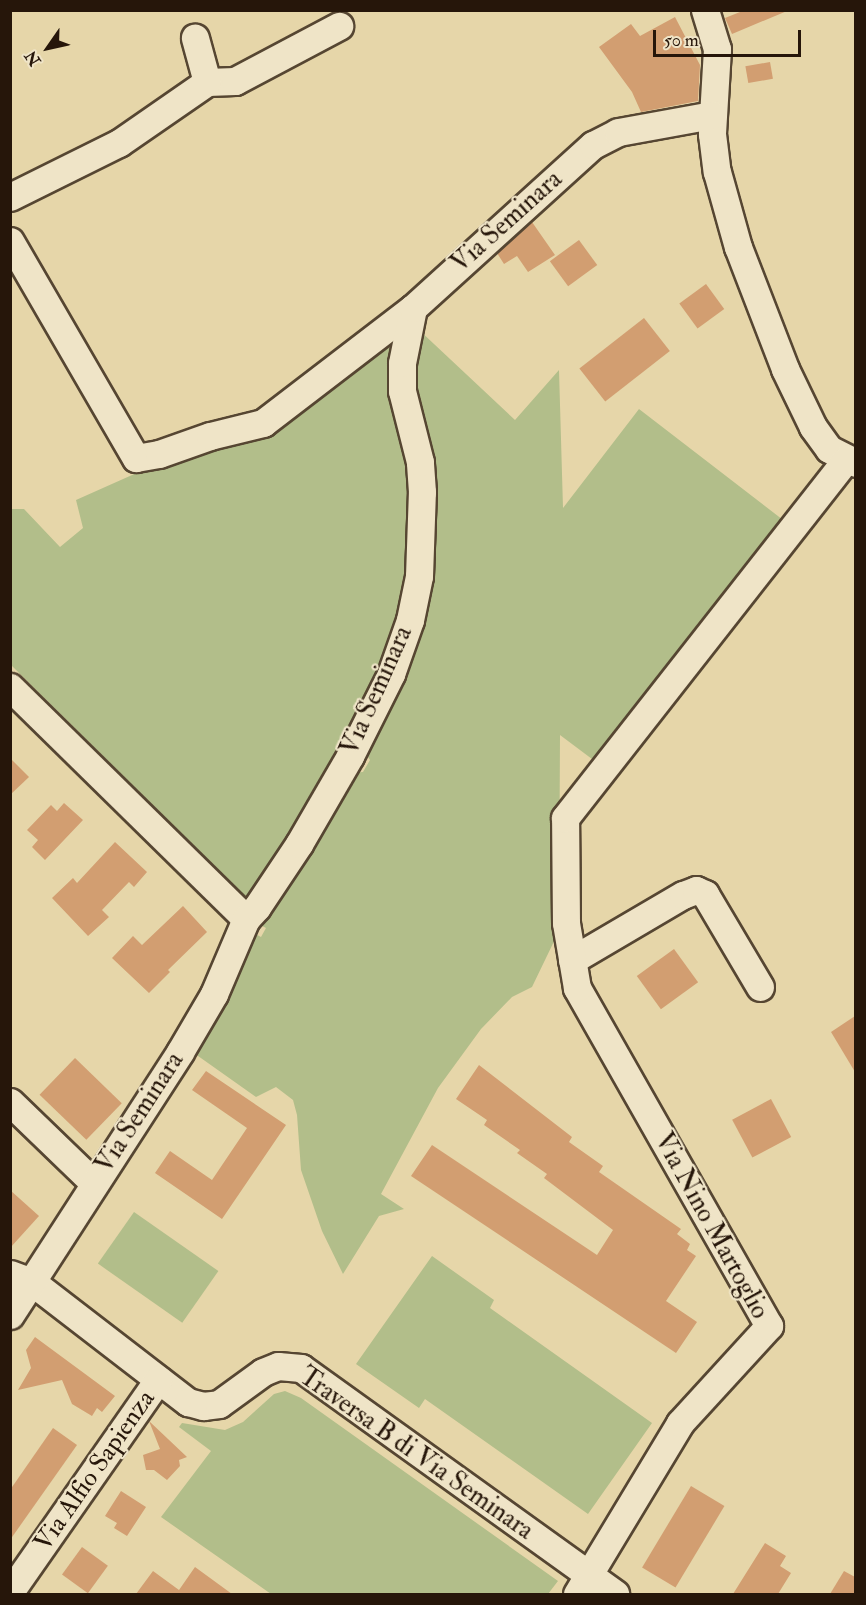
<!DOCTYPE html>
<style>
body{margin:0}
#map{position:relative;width:866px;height:1605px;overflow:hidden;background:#e6d6a9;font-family:"IM FELL Double Pica",serif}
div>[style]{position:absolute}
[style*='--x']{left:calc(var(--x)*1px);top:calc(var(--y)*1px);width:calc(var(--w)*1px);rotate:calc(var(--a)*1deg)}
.green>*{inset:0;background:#b2be8a;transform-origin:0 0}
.building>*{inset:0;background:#d29e71;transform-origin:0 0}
.roads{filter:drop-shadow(2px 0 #564632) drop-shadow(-2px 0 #564632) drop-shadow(0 2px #564632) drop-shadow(0 -2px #564632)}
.minor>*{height:27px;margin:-13.5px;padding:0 13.5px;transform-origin:13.5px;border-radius:13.5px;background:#efe4c7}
span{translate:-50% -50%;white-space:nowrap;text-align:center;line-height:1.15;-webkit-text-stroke:4.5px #efe4c7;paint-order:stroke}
.street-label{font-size:26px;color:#26160a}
.frame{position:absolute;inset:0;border:12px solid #26160a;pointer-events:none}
.north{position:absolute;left:18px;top:18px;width:60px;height:60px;-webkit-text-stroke:4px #efe4c7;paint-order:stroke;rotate:236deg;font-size:16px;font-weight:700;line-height:24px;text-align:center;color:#26160a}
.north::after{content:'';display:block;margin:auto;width:21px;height:27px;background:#26160a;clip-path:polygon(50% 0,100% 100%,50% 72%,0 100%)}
.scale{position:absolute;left:653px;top:30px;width:148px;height:27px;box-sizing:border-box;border:3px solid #26160a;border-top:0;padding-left:8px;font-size:18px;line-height:21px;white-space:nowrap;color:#26160a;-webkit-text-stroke:4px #efe4c7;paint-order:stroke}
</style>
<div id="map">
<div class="green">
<i style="clip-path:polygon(402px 329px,388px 392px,413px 468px,407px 586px,387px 658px,312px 807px,251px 902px,11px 665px,10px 509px,24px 509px,60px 547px,83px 528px,76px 500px,159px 463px,257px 432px)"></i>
<i style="clip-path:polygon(418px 329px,515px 420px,559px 370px,563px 508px,639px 409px,787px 523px,600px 765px,560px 735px,559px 931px,532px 987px,512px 997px,481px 1029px,438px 1088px,381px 1194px,404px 1209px,379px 1216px,343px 1274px,322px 1231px,301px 1170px,297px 1115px,293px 1100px,276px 1087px,256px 1097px,191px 1051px,250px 931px,261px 937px,266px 928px,255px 922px,348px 773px,363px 772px,370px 760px,362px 748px,408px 661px,409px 391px)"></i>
<i style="left:134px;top:1212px;width:103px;height:63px;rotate:35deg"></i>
<i style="clip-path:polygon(432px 1256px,494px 1300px,490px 1308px,652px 1423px,588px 1514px,425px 1399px,419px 1408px,356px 1364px)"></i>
<i style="clip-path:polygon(285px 1391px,301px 1398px,558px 1581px,548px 1594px,271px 1594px,161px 1517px,211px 1451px,179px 1427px,182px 1423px,225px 1430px,243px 1422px,274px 1394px)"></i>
</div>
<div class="building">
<i style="clip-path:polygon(745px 10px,787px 10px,787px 11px,732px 34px,725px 18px)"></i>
<i style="clip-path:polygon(675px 17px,700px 65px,698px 101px,641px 112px,632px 92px,599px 47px,631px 24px,640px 36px)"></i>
<i style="left:770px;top:62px;width:17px;height:25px;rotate:80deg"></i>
<i style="clip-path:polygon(532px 222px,555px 255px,528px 272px,517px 256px,504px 264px,497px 253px)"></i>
<i style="left:579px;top:240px;width:31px;height:36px;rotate:54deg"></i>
<i style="left:706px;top:284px;width:31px;height:33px;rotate:54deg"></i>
<i style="left:644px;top:318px;width:42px;height:82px;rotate:52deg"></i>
<i style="clip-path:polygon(10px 758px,29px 777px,10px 795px)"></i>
<i style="clip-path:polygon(64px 803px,83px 820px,45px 860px,32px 847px,38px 840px,27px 830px,51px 805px,57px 811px)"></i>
<i style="clip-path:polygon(115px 842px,147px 872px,134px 887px,129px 882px,102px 910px,109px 917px,88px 936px,52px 898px,73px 878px,77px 883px)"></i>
<i style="clip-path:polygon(183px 906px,207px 932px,168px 970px,170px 972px,149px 993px,112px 958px,133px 936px,142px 945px)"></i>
<i style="left:674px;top:949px;width:41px;height:46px;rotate:54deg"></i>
<i style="clip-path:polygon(855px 1016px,855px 1072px,831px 1032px)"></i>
<i style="left:75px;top:1058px;width:65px;height:51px;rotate:44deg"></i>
<i style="clip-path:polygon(479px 1065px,572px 1137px,569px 1142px,603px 1166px,599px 1172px,681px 1229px,677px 1234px,690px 1244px,687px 1250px,696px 1256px,666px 1301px,697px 1322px,676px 1353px,411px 1176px,432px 1145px,597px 1255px,613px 1230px,544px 1178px,547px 1174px,517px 1153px,520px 1150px,484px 1125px,487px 1120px,456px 1099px)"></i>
<i style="clip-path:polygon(206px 1071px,286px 1125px,222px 1219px,155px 1173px,170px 1151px,212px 1180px,247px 1128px,192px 1090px)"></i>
<i style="left:771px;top:1099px;width:43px;height:44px;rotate:62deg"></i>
<i style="clip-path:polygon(10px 1190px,39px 1216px,10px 1248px)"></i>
<i style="clip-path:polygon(35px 1337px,115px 1396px,102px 1412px,97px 1408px,92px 1416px,72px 1404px,62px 1380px,18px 1390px,31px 1368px,26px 1350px)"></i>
<i style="clip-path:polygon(149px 1421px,187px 1457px,179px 1460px,180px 1466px,167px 1480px,154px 1470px,146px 1470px,143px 1455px,160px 1449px)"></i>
<i style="clip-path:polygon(53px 1428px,77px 1445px,10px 1540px,10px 1490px)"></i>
<i style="left:691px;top:1486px;width:39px;height:95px;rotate:31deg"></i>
<i style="clip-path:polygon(121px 1491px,146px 1507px,127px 1536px,114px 1528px,117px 1523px,105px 1516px)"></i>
<i style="clip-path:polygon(765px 1543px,786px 1556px,780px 1566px,791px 1573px,778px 1594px,733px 1594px)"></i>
<i style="left:82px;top:1547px;width:32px;height:34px;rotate:36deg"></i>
<i style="clip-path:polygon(195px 1567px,232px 1594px,136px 1594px,153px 1571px,179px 1590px)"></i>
<i style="clip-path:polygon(844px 1571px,855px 1577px,855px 1594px,830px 1594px)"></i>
</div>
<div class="roads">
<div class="minor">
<i style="--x:705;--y:10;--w:41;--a:72.9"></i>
<i style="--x:717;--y:49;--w:85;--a:93.4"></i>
<i style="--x:712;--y:134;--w:38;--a:83"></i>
<i style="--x:717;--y:172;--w:78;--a:74.4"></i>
<i style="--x:738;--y:247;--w:131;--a:68.9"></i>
<i style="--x:785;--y:369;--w:64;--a:64.2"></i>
<i style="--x:813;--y:427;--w:27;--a:54"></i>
<i style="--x:829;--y:449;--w:30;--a:27"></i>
<i style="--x:207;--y:82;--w:28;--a:-2"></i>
<i style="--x:235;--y:81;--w:118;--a:-27.9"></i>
<i style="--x:10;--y:197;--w:122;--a:-26.4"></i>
<i style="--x:119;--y:143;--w:107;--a:-34.7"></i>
<i style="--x:207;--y:82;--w:46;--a:-105.3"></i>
<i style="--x:10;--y:241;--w:251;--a:59.9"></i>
<i style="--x:136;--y:458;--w:23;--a:-10"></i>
<i style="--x:159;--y:454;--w:54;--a:-19.4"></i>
<i style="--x:210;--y:436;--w:55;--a:-13.8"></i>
<i style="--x:263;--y:423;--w:189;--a:-37.5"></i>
<i style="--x:10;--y:687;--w:331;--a:44.5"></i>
<i style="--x:572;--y:960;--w:129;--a:-30.4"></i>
<i style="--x:683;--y:895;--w:14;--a:-21"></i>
<i style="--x:696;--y:890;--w:10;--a:24"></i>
<i style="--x:705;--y:894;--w:108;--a:59.4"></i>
<i style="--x:10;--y:1102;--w:117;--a:44"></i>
<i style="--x:10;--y:1274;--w:23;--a:20"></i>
<i style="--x:32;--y:1282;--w:197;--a:37.6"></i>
<i style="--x:188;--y:1402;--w:16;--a:15"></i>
<i style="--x:203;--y:1406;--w:16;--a:-7"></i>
<i style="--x:219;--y:1404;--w:54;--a:-36"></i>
<i style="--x:263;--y:1372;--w:16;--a:-22"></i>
<i style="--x:278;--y:1366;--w:23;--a:5"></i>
<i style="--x:301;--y:1368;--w:387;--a:35.7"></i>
<i style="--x:10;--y:1315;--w:313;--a:-57.1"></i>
<i style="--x:180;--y:1052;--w:67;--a:-59.6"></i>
<i style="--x:214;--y:994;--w:82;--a:-66.9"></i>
<i style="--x:246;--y:919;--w:16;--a:-47"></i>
<i style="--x:257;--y:907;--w:76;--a:-56.3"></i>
<i style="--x:299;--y:844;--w:102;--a:-59.9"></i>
<i style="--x:350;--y:756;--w:92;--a:-63.4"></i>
<i style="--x:391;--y:674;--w:57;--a:-70.6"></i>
<i style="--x:410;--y:620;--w:45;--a:-78.4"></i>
<i style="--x:419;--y:576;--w:84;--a:-88"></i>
<i style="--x:422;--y:492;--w:30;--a:-94"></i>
<i style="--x:420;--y:462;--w:73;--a:-104.2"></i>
<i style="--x:402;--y:391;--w:28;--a:-90"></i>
<i style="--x:402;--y:363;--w:56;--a:-78.7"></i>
<i style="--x:413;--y:308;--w:243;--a:-42.2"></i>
<i style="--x:593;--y:145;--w:28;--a:-27"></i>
<i style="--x:618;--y:132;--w:96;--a:-10.3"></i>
<i style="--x:10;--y:1592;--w:259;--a:-55.1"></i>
<i style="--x:577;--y:1594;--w:200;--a:-58.9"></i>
<i style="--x:680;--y:1423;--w:132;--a:-47.5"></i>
<i style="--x:769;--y:1326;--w:389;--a:-119.6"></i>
<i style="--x:577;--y:988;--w:66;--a:-99.6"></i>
<i style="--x:566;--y:923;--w:105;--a:-90.5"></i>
<i style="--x:565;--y:818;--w:456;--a:-51.9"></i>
</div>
</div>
<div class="street-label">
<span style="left:507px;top:222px;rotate:-42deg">Via Seminara</span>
<span style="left:377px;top:691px;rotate:-66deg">Via Seminara</span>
<span style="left:140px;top:1113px;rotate:-57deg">Via Seminara</span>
<span style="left:711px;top:1226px;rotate:61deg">Via Nino Martoglio</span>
<span style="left:416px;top:1454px;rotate:35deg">Traversa B di Via Seminara</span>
<span style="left:95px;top:1471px;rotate:-55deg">Via Alfio Sapienza</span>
</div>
<div class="frame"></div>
<div class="north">N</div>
<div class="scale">50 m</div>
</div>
